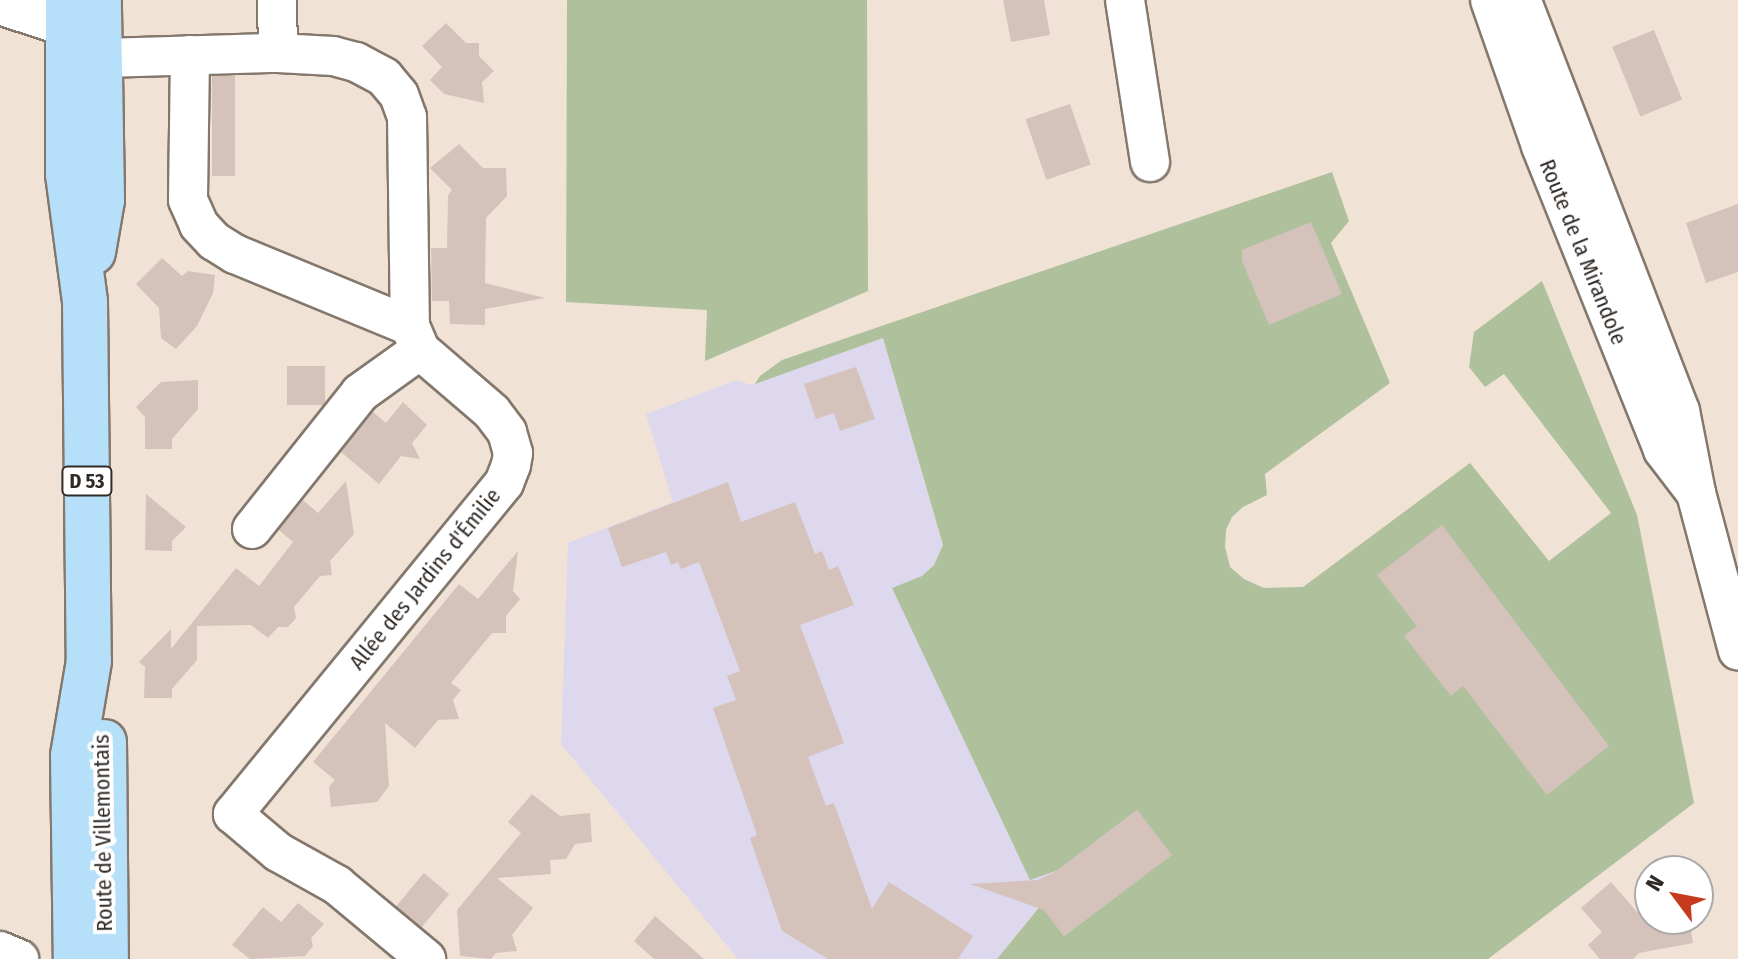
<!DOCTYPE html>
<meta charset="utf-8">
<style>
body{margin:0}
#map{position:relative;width:1738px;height:959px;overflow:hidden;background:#f1e2d6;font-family:"Fira Sans Condensed",sans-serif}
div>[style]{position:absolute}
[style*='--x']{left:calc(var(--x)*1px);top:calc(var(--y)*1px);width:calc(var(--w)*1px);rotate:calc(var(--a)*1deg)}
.education>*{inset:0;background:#ddd8ee}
.green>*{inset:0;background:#afc09c}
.building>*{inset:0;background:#d4c2bb;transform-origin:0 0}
.roads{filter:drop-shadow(2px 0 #84786d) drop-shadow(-2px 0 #84786d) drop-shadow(0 2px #84786d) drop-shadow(0 -2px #84786d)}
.minor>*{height:38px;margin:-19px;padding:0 19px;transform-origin:19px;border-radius:19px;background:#fff}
.major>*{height:44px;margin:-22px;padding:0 22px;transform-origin:22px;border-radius:22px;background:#b6e0fa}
span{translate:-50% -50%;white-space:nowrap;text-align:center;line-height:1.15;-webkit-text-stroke:8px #fff;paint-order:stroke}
.shield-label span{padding:2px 6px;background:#fff;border:2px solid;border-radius:6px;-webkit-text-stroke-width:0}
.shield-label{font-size:20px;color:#302a26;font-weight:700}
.street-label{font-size:22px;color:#302a26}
.north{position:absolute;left:1634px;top:855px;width:80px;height:80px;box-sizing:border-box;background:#fff;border:2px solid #acaaa8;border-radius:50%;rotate:302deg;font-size:22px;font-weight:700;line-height:32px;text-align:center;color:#302a26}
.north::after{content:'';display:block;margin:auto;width:28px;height:36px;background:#c53b1c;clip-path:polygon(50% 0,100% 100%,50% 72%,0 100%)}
</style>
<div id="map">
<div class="education">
<i style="clip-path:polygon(883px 338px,943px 546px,934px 565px,922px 576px,892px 589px,1120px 823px,1137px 809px,1172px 855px,1064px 936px,1040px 905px,997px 959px,738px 959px,561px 744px,568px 543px,673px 502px,646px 414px,737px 380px,751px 385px)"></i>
</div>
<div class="green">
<i style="clip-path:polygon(567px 0,867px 0,868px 291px,705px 361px,707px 310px,566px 302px)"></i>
<i style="clip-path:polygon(1332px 172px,1349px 221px,1331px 243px,1390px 383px,1265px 474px,1267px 495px,1243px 507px,1232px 517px,1226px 530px,1225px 547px,1230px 567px,1244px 579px,1264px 588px,1303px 587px,1470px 463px,1549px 561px,1611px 513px,1504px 374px,1485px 387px,1469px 367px,1474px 332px,1542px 281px,1637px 515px,1694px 803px,1488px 959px,997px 959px,1041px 905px,1064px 936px,1171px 855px,1137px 810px,1058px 870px,1030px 880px,892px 588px,922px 576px,934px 565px,943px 545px,883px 338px,755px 384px,760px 376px,782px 360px)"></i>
</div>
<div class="building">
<i style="clip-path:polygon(1003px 0,1044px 0,1050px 35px,1011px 42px)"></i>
<i style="clip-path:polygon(446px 23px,466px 43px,479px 43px,479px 56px,494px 71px,482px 82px,484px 103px,444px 94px,430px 80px,442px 67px,422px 46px)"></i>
<i style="left:1654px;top:30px;width:75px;height:45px;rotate:68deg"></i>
<i style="left:235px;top:76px;width:100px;height:23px;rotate:90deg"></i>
<i style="left:1070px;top:104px;width:64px;height:47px;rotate:71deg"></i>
<i style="clip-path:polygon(459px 144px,483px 168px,506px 168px,507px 196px,486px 218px,485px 283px,545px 298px,485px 309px,485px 325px,450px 324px,449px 301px,432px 301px,431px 248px,447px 248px,448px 195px,452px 190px,430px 168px)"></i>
<i style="clip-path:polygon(1738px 204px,1738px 272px,1706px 283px,1686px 223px)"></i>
<i style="clip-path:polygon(1311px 222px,1342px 294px,1269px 325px,1242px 261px,1242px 250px)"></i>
<i style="clip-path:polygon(162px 258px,182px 276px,188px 271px,215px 275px,213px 293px,197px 326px,176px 349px,161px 338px,159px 308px,136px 284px)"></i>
<i style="left:287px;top:366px;width:38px;height:39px"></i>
<i style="clip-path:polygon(856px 367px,875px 419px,840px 431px,834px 413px,816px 419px,804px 384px)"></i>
<i style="clip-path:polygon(198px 380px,198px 409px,172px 439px,172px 449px,145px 449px,145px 417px,136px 407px,161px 382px)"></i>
<i style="clip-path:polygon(403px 402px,427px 425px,412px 443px,420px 459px,401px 456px,379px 484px,341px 452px,373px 412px,386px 423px)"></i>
<i style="clip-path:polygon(346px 481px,354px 534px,330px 561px,332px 575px,320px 576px,294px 607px,296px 618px,288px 627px,278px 627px,268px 638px,251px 625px,197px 626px,197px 660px,172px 689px,172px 698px,144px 698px,145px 667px,139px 662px,171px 629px,171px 649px,236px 568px,259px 586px,293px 542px,279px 530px,303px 500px,318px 513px)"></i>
<i style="clip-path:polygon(728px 482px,741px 522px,795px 502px,815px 554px,822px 551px,829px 570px,838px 566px,854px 605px,800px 625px,844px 743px,808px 757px,826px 806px,834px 803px,872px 909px,889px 882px,973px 936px,958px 959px,828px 959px,782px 931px,750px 838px,757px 835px,713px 708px,736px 700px,727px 676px,740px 671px,699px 562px,681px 569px,678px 562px,671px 565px,666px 552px,622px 567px,608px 528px)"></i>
<i style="clip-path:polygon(146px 494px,186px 527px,172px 541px,172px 551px,145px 550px)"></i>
<i style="clip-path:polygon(1442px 525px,1609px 746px,1547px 795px,1463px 686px,1451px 696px,1404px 636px,1417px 626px,1377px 575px)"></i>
<i style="clip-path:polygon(518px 551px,513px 591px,520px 599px,506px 616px,506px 633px,492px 633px,451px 683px,461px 690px,453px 700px,459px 719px,438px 720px,415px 748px,385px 723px,389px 786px,377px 802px,331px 807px,329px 787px,335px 780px,313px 762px,459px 584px,478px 599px)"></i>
<i style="clip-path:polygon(532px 794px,560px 816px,590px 813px,592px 842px,575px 844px,566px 859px,550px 860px,551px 874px,497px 878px,533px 908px,512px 935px,517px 951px,496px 953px,491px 959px,460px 956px,457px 910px,521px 833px,508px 822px)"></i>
<i style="clip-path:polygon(1137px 810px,1172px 855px,1064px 936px,1044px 910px,970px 884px,1038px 880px,1058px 870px)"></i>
<i style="left:424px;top:873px;width:33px;height:43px;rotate:40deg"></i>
<i style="clip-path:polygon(1611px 882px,1638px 913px,1650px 911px,1650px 919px,1689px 919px,1693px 943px,1639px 953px,1633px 959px,1600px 959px,1588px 945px,1602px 932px,1581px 908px)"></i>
<i style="clip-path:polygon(298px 903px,324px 924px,311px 938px,313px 946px,305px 956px,250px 959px,232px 945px,263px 907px,281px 922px)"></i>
<i style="clip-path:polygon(655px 916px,704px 959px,654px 959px,634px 941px)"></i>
</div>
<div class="roads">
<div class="minor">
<i style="--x:277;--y:0;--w:53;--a:88.9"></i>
<i style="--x:1125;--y:0;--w:164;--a:81.2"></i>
<i style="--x:1490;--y:0;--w:155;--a:70.7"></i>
<i style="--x:1541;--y:146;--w:328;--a:68.1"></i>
<i style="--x:1663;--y:450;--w:54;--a:52.5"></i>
<i style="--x:1696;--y:493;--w:84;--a:-101"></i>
<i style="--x:1680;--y:411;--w:441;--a:-111.1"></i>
<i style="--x:0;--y:5;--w:101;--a:18.4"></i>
<i style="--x:190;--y:55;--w:145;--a:90.8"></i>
<i style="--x:188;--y:200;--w:27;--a:66"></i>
<i style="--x:199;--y:225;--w:22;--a:47"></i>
<i style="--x:214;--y:241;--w:25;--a:32"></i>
<i style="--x:235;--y:254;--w:189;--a:22.4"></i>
<i style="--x:71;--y:59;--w:207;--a:-1.7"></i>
<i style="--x:278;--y:53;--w:55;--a:3.1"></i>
<i style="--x:333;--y:56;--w:24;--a:15"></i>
<i style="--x:356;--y:62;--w:32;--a:28"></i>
<i style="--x:384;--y:77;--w:23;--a:50"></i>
<i style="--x:399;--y:95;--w:23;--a:70"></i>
<i style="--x:407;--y:117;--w:209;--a:89.2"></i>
<i style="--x:410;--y:326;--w:26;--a:67"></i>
<i style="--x:420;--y:350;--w:95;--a:40.7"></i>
<i style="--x:492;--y:412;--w:25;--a:53"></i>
<i style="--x:507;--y:432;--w:22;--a:74"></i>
<i style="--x:513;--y:453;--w:12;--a:99"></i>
<i style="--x:511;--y:465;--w:19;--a:111"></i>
<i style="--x:504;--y:483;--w:428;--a:129.3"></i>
<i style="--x:233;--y:814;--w:59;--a:40.2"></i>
<i style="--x:278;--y:852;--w:68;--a:29.2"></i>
<i style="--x:337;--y:885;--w:116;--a:39.7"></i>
<i style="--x:1696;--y:493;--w:163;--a:75.1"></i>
<i style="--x:252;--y:529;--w:174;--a:-51.5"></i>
<i style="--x:360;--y:393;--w:74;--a:-35.6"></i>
<i style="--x:0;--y:951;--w:21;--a:23"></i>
</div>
<div class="major">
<i style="--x:68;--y:0;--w:174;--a:90"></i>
<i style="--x:68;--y:174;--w:129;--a:82.4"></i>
<i style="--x:85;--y:302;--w:359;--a:89.4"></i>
<i style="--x:89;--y:661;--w:96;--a:99.6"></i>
<i style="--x:73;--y:756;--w:203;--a:89.2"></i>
<i style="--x:93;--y:252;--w:53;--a:-80.2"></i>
<i style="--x:102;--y:200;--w:200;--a:-90.9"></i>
<i style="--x:104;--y:742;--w:217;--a:89.5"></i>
</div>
</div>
<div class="shield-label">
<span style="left:87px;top:481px">D 53</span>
</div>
<div class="street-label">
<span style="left:1583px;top:252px;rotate:68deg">Route de la Mirandole</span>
<span style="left:425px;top:579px;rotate:-51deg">Allée des Jardins d'Émilie</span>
<span style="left:103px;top:833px;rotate:-91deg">Route de Villemontais</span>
</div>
<div class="north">N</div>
</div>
